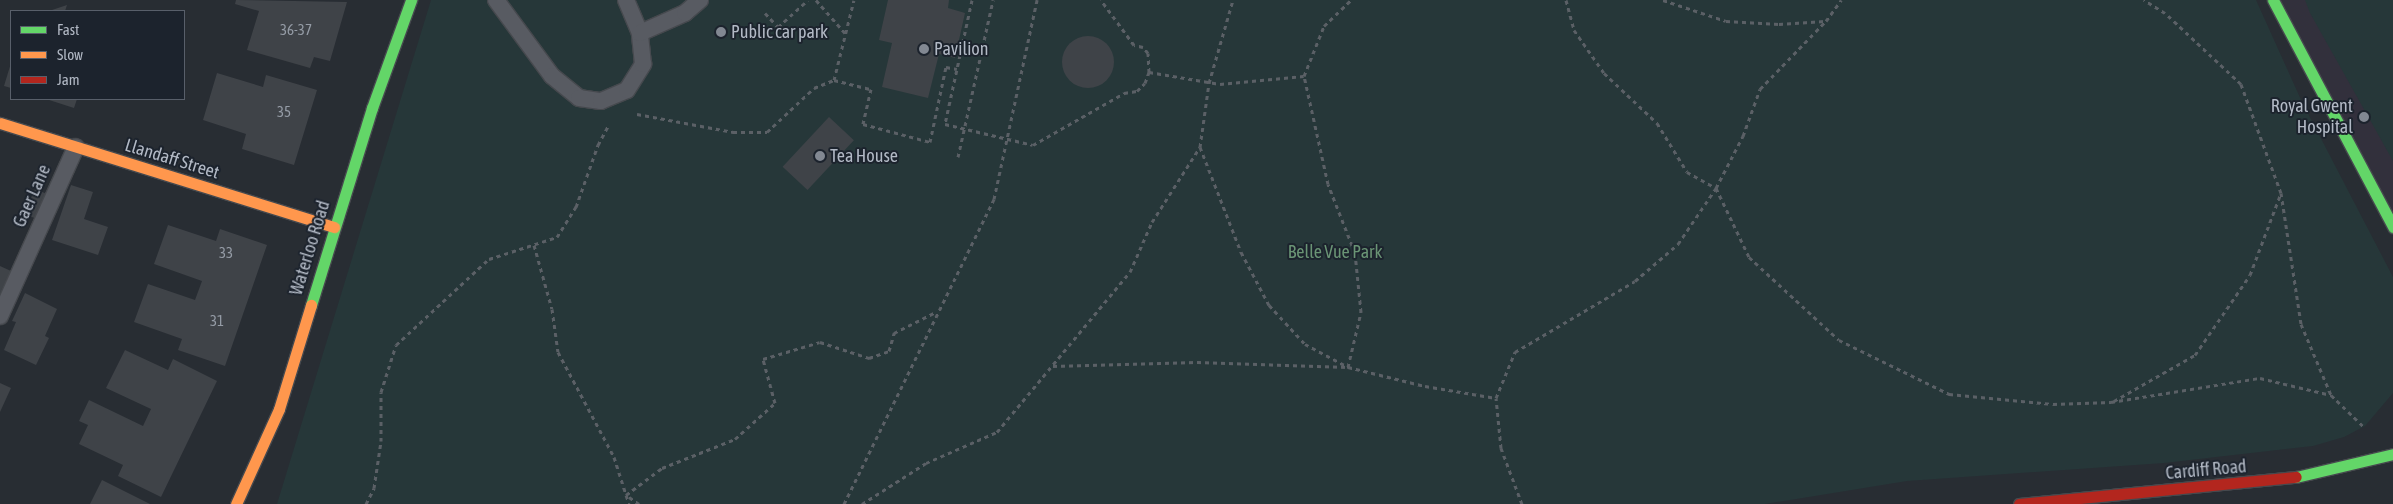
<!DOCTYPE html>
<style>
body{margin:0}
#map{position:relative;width:2393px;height:504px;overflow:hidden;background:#282d33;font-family:"Asap Condensed",sans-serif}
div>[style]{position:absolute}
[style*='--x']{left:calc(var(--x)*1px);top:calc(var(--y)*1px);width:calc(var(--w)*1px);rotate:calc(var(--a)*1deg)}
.medical>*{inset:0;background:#32303c}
.green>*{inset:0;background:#263739}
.building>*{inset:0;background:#3f4348;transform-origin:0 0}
.round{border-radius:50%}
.path>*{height:3px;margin-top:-1.5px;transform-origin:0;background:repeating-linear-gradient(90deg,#5b6066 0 4px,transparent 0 8px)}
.roads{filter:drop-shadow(1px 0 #46494e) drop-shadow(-1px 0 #46494e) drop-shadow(0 1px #46494e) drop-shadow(0 -1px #46494e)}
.lane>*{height:16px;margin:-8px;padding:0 8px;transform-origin:8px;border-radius:8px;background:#585b62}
.fast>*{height:11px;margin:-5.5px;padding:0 5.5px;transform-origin:5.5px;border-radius:5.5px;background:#63d668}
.slow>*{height:11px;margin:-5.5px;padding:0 5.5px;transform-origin:5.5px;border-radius:5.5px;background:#ff974d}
.jam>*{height:11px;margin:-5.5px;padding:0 5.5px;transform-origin:5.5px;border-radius:5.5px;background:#b3261e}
.dots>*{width:14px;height:14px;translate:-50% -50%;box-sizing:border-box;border:2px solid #1c232d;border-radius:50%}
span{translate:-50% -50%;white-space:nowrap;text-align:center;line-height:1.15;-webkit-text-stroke:4px #1c232d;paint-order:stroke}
.number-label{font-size:15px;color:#959ca6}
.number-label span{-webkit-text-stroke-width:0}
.poi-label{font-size:18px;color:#b2b9c5}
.left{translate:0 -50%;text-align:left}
.right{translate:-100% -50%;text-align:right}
.street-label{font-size:18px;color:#b2b9c5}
.park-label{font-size:18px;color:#6a9475}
.legend{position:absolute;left:10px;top:10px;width:175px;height:90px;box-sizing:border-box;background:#1c232d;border:1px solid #585f6a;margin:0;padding:6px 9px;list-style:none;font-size:15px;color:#b2b9c5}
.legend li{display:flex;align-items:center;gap:10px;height:25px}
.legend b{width:25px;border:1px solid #585f6a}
</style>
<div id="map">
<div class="medical">
<i style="clip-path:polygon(2273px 0,2393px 0,2393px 227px)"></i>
</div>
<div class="green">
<i style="clip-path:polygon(431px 0,2256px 0,2302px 102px,2393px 277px,2393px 393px,2365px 426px,2344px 437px,2313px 446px,2164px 463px,1907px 481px,1765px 504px,277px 504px)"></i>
<i style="clip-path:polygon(2305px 0,2393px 0,2393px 161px,2310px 13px)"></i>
</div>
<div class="building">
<i style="clip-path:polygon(236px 0,347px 2px,330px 61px,314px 57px,310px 68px,247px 50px,259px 11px,235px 4px)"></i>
<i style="clip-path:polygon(888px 0,949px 0,948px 8px,965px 13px,955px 58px,939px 54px,928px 98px,882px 87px,892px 43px,879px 40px)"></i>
<i style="clip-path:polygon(67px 5px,65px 11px,49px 11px)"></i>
<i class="round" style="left:1062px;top:36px;width:52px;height:52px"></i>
<i style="clip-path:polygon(11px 63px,11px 88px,4px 86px)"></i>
<i style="clip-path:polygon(217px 73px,263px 87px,266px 75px,317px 90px,294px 165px,242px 149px,246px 134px,203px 120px)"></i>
<i style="clip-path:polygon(46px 99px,77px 99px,74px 108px)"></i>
<i style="left:829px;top:117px;width:34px;height:68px;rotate:43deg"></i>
<i style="clip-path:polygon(71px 185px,93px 192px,84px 219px,108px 227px,98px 255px,52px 240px)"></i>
<i style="left:35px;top:189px;width:15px;height:27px;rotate:23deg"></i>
<i style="clip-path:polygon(168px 225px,216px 241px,220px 229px,267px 245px,225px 366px,178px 350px,182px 339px,134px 322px,148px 284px,195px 300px,202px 281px,154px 264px)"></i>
<i style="clip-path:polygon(0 266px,11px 271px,0 294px)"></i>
<i style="clip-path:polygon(25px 293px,57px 309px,45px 336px,49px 338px,36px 365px,4px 350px,16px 322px,12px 321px)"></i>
<i style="clip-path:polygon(125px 350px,168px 370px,173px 359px,217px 381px,161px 497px,118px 476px,123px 465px,79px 444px,88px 425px,79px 421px,89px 400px,143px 426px,151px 409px,106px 388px)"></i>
<i style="clip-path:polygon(0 383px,11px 388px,0 412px)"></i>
<i style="clip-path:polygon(102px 480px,150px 504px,90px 504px)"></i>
</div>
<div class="path">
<i style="--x:816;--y:0;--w:44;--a:48.7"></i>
<i style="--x:972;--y:0;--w:127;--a:102.3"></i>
<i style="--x:945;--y:124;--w:90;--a:13.4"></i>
<i style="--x:1033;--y:145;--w:105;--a:-29.7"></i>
<i style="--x:1124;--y:93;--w:13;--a:-9"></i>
<i style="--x:1137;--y:91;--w:11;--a:-45"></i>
<i style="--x:1145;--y:83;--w:12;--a:-70"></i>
<i style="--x:1149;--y:72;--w:19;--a:-93"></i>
<i style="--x:1148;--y:53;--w:8;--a:-130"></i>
<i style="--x:1143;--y:47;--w:9;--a:-167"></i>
<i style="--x:1134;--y:45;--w:56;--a:-126.3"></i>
<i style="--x:1566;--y:0;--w:31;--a:75"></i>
<i style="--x:1574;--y:30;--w:52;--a:55.1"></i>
<i style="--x:1604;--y:73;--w:73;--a:43.3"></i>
<i style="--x:1657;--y:123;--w:57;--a:58.5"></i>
<i style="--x:1687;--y:172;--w:33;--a:29"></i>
<i style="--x:1716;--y:188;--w:76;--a:64.4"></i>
<i style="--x:1749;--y:257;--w:122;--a:42.7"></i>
<i style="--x:1839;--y:340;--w:123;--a:26.1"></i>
<i style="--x:1949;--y:394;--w:104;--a:5.5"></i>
<i style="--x:2053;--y:404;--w:58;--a:-2"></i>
<i style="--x:2111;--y:402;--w:151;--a:-9.2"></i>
<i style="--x:2260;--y:378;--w:73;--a:13.5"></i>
<i style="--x:2331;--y:395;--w:47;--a:44.1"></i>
<i style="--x:1663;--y:0;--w:66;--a:18.4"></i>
<i style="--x:1726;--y:21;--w:53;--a:3.2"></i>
<i style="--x:1779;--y:24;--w:46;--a:-3.7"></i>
<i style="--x:765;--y:13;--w:19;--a:47"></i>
<i style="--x:778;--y:27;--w:40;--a:-42"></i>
<i style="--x:1149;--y:72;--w:72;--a:9.6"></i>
<i style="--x:1220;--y:84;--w:84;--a:-5.4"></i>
<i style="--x:834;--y:80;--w:38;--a:14"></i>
<i style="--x:871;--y:89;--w:36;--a:103"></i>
<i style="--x:863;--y:124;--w:69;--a:15"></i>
<i style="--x:930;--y:142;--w:77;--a:-78"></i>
<i style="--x:946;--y:67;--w:11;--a:10"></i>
<i style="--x:637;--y:114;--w:98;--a:10.6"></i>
<i style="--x:733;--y:132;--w:34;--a:0"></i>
<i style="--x:767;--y:132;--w:64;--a:-43.1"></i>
<i style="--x:814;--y:88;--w:22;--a:-22"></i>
<i style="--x:834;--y:80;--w:82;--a:-76"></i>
<i style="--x:1200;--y:147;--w:113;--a:68.7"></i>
<i style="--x:1241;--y:252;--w:60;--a:62.2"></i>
<i style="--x:1269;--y:305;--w:53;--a:47.3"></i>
<i style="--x:1305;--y:344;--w:49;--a:28.1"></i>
<i style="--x:1348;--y:367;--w:79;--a:13.9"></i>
<i style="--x:1425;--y:386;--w:72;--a:9.6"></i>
<i style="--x:958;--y:157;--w:161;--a:-77.4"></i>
<i style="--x:2281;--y:193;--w:133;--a:81.3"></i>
<i style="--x:2301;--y:324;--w:77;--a:67.1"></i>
<i style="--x:534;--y:245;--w:66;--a:74.3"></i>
<i style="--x:552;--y:309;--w:43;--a:82.1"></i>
<i style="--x:558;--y:352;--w:119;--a:61.9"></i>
<i style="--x:614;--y:457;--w:49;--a:72.3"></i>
<i style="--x:1053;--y:366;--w:144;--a:-1.6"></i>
<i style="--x:1197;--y:362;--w:151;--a:1.9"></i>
<i style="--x:1348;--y:367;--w:57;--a:-76.7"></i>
<i style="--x:1361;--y:312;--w:59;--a:-95.8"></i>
<i style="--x:1355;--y:253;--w:74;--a:-111.4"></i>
<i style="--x:1328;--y:184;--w:111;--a:-102.5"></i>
<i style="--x:1304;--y:76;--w:54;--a:-68.2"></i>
<i style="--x:1324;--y:26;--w:37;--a:-44"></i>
<i style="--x:2114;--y:401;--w:93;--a:-29.6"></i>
<i style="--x:2195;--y:355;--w:97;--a:-55.5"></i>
<i style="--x:2250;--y:275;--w:88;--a:-69.3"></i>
<i style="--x:2281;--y:193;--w:116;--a:-110.2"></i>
<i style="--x:2241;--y:84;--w:104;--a:-136.9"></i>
<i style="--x:2165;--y:13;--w:25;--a:-148"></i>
<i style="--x:366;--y:504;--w:18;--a:-63"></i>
<i style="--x:374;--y:488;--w:48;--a:-81.5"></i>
<i style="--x:381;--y:441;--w:49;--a:-90"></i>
<i style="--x:381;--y:392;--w:49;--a:-72.3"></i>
<i style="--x:396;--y:345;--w:127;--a:-42.8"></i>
<i style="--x:489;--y:259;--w:71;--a:-17.9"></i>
<i style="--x:557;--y:237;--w:36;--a:-58"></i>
<i style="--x:576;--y:207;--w:66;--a:-70.5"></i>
<i style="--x:598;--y:145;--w:21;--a:-62"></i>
<i style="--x:639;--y:504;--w:16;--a:-145"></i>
<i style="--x:626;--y:495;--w:45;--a:-36.9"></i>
<i style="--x:662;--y:468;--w:79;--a:-21.7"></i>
<i style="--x:735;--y:439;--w:54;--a:-42"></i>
<i style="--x:775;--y:403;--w:46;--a:-105.3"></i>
<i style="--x:763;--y:359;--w:59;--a:-16.6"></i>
<i style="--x:820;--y:342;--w:52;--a:18.1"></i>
<i style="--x:869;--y:358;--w:21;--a:-19"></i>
<i style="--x:889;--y:351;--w:19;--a:-74"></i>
<i style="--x:894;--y:333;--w:47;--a:-26.6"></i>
<i style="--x:844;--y:504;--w:340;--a:-63.8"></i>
<i style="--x:994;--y:199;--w:204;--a:-77.8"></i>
<i style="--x:862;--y:504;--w:76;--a:-32.6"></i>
<i style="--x:926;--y:463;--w:77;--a:-23.6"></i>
<i style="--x:997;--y:432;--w:208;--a:-50.3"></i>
<i style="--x:1130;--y:272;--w:55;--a:-66.3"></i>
<i style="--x:1152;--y:222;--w:89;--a:-57.4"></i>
<i style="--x:1200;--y:147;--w:65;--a:-82"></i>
<i style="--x:1209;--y:83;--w:86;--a:-73.9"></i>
<i style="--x:1522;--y:504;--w:60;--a:-110.6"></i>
<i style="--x:1501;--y:448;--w:50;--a:-95.7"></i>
<i style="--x:1496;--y:398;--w:50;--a:-67.6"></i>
<i style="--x:1515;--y:352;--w:139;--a:-30.6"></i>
<i style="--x:1635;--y:281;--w:57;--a:-40.7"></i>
<i style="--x:1678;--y:244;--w:68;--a:-55.8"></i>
<i style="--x:1716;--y:188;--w:59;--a:-62.6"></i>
<i style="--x:1743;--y:136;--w:50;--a:-70.1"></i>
<i style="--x:1760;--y:89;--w:95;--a:-45.9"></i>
<i style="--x:1826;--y:21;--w:26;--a:-54"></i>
</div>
<div class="roads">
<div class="lane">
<i style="--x:496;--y:0;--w:94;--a:53.6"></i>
<i style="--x:552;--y:76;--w:35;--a:39"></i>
<i style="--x:579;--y:98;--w:22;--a:8"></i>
<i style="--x:601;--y:101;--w:28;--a:-23"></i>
<i style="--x:627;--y:90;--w:31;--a:-58"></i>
<i style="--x:643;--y:64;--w:31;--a:-96"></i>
<i style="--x:640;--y:33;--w:36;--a:-113"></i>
<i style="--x:640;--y:33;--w:49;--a:-24"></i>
<i style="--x:685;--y:13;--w:20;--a:-41"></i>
<i style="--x:0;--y:316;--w:185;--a:-65.8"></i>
</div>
<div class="fast">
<i style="--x:2273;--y:0;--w:257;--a:62.1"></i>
<i style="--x:311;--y:305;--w:206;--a:-72.8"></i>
<i style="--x:372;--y:108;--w:115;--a:-70.1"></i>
<i style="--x:2296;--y:477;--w:100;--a:-13.3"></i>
</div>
<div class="slow">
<i style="--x:0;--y:123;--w:350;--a:17.3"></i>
<i style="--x:236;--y:504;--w:104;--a:-65.6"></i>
<i style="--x:279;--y:409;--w:109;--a:-72.9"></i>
</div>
<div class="jam">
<i style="--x:2019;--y:504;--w:278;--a:-5.6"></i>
</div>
</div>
<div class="dots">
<i style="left:721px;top:32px;background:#828892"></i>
<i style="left:924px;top:49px;background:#828892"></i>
<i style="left:2364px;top:117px;background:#828892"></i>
<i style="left:820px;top:156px;background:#828892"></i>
</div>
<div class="number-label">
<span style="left:296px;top:30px">36-37</span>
<span style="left:284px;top:112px">35</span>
<span style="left:226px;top:253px">33</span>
<span style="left:217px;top:321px">31</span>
</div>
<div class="poi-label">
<span class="left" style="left:731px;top:32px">Public car park</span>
<span class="left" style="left:934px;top:49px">Pavilion</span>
<span class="right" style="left:2353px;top:117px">Royal Gwent<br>Hospital</span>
<span class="left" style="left:830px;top:156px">Tea House</span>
</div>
<div class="street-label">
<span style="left:172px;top:159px;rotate:17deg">Llandaff Street</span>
<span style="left:32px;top:196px;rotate:-66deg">Gaer Lane</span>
<span style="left:310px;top:248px;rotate:-73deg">Waterloo Road</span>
<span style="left:2206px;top:470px;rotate:-5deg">Cardiff Road</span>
</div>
<div class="park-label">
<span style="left:1335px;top:252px">Belle Vue Park</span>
</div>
<ul class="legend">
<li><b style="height:6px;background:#63d668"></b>Fast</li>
<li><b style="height:6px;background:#ff974d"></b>Slow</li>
<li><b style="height:6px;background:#b3261e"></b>Jam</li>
</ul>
</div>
